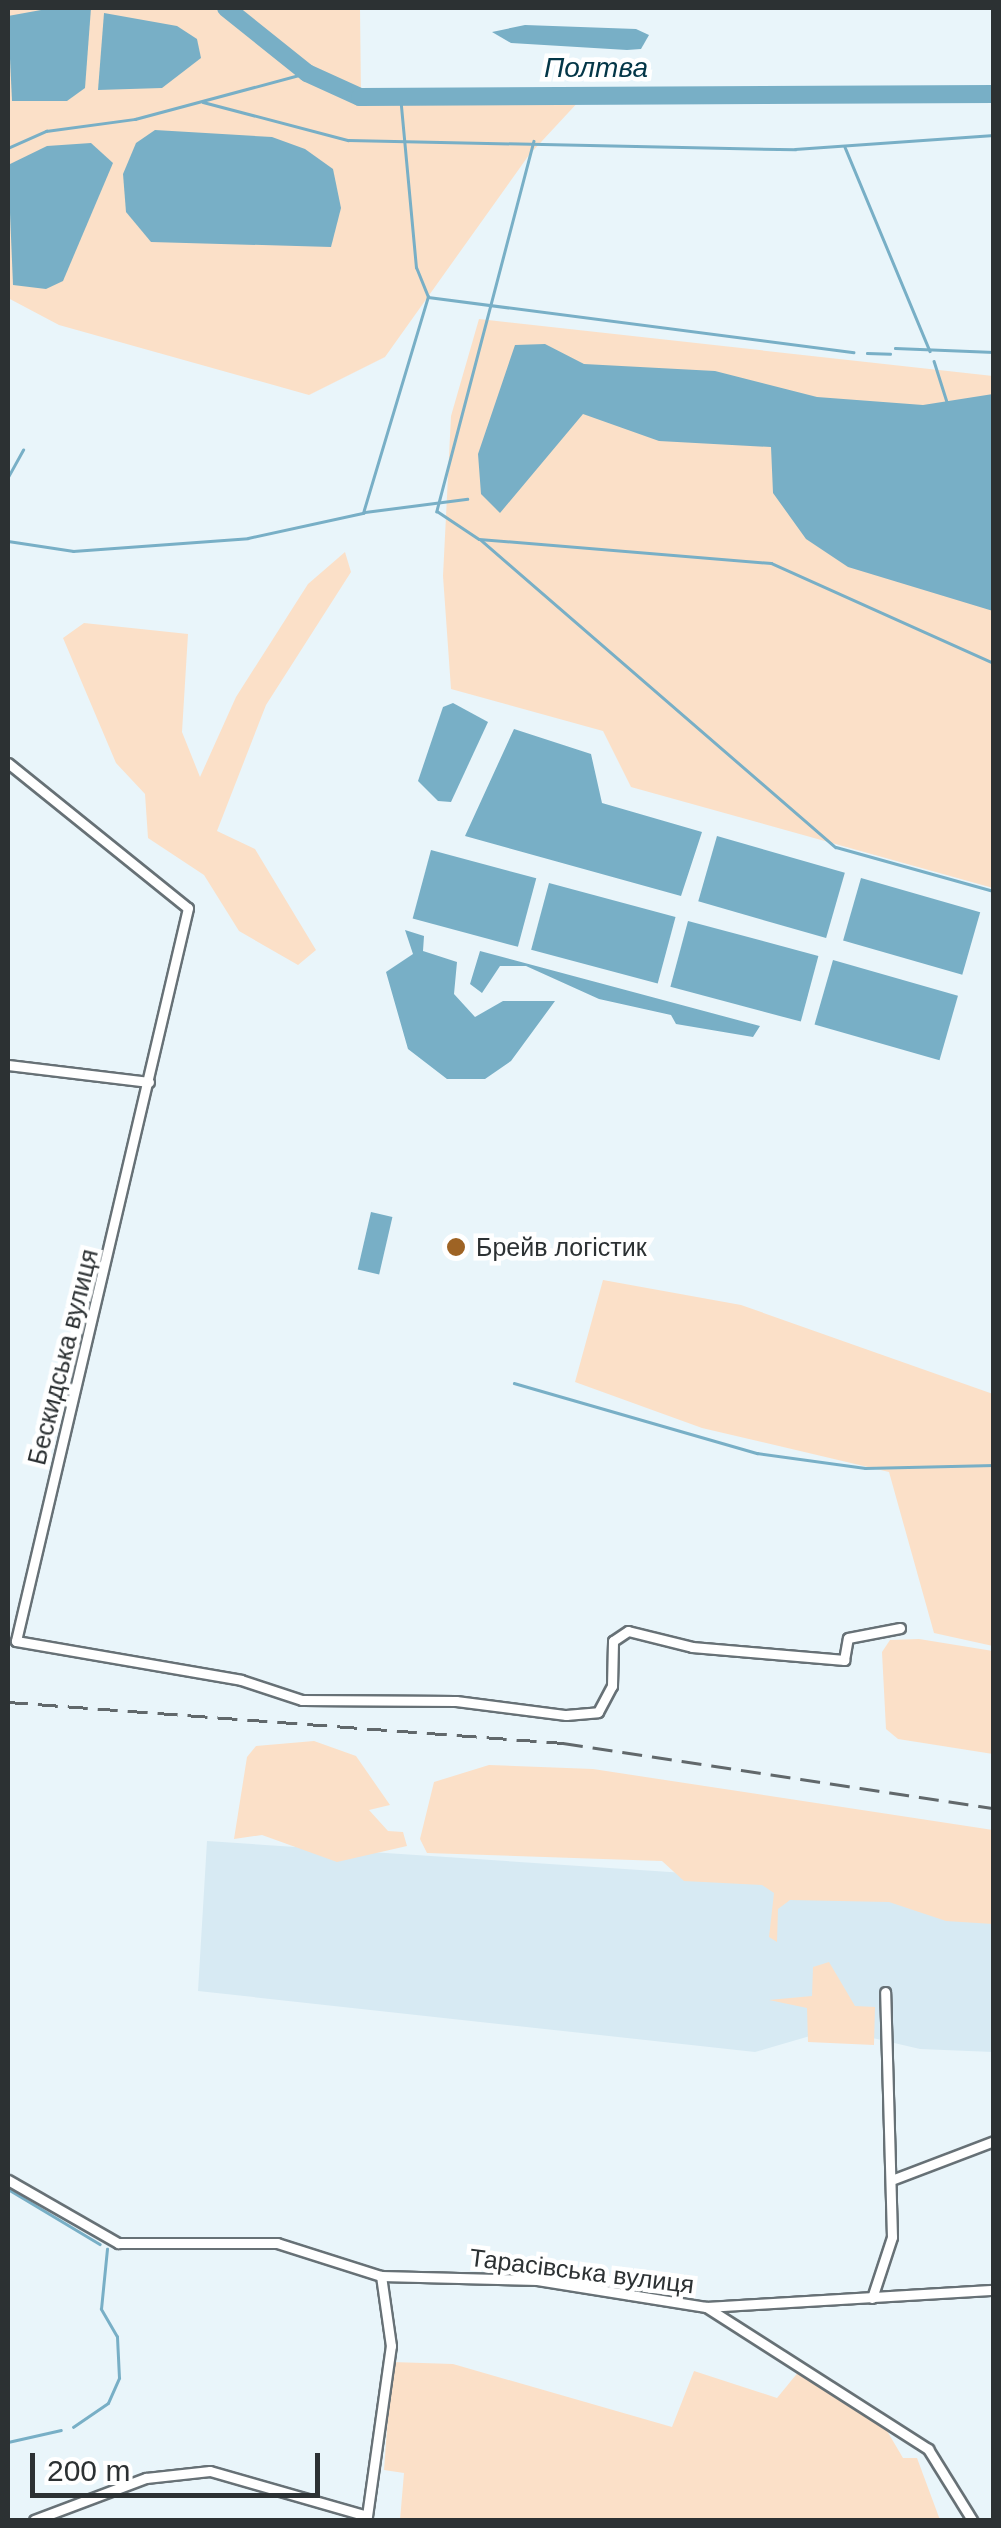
<!DOCTYPE html>
<meta charset="utf-8">
<style>
body{margin:0}
#map{position:relative;width:1001px;height:2528px;overflow:hidden;background:#e9f5fa;font-family:Helvetica,sans-serif}
div>[style]{position:absolute}
[style*='--x']{left:calc(var(--x)*1px);top:calc(var(--y)*1px);width:calc(var(--w)*1px);rotate:calc(var(--a)*1deg)}
.built>*{inset:0;background:#d7eaf3}
.green>*{inset:0;background:#fbe0c8}
.water>*{inset:0;background:#78afc6;transform-origin:0 0}
.stream>*{height:2.5px;margin:-1.25px;padding:0 1.25px;transform-origin:1.25px;border-radius:1.25px;background:#78afc6}
.river>*{height:18px;margin:-9px;padding:0 9px;transform-origin:9px;border-radius:9px;background:#78afc6}
.roads{filter:drop-shadow(2px 0 #677176) drop-shadow(-2px 0 #677176) drop-shadow(0 2px #677176) drop-shadow(0 -2px #677176)}
.street>*{height:9px;margin:-4.5px;padding:0 4.5px;transform-origin:4.5px;border-radius:4.5px;background:#fff}
.rail>*{height:2.5px;margin-top:-1.25px;transform-origin:0;background:repeating-linear-gradient(90deg,#61686b 0 20px,transparent 0 30px)}
.dots>*{width:28px;height:28px;translate:-50% -50%;box-sizing:border-box;border:5px solid #fff;border-radius:50%}
span{translate:-50% -50%;white-space:nowrap;text-align:center;line-height:1.15;-webkit-text-stroke:9px #fff;paint-order:stroke}
.poi-label{font-size:25px;color:#2c3133}
.left{translate:0 -50%;text-align:left}
.street-label{font-size:25px;color:#2c3133}
.water-label{font-size:28px;color:#033647;font-style:italic}
.frame{position:absolute;inset:0;border:10px solid #2c3133;pointer-events:none}
.scale{position:absolute;left:30px;top:2453px;width:290px;height:45px;box-sizing:border-box;border:5px solid #2c3133;border-top:0;padding-left:12px;font-size:30px;line-height:35px;white-space:nowrap;color:#2c3133;-webkit-text-stroke:8px #fff;paint-order:stroke}
</style>
<div id="map">
<div class="built">
<i style="clip-path:polygon(207px 1841px,730px 1876px,993px 1914px,993px 2052px,920px 2049px,834px 2029px,755px 2052px,198px 1991px)"></i>
</div>
<div class="green">
<i style="clip-path:polygon(8px 8px,360px 8px,361px 97px,581px 99px,529px 155px,385px 357px,309px 395px,59px 325px,8px 298px)"></i>
<i style="clip-path:polygon(479px 319px,993px 376px,993px 888px,631px 787px,603px 731px,451px 689px,443px 576px,451px 416px)"></i>
<i style="clip-path:polygon(345px 552px,351px 572px,266px 705px,217px 831px,255px 849px,316px 950px,298px 965px,239px 931px,204px 875px,148px 838px,145px 794px,116px 763px,63px 638px,84px 623px,188px 634px,182px 732px,200px 777px,236px 697px,308px 584px)"></i>
<i style="clip-path:polygon(603px 1280px,741px 1305px,993px 1394px,993px 1646px,934px 1633px,889px 1472px,702px 1428px,575px 1382px)"></i>
<i style="clip-path:polygon(919px 1639px,993px 1651px,993px 1754px,898px 1739px,886px 1729px,882px 1652px,890px 1640px)"></i>
<i style="clip-path:polygon(314px 1741px,356px 1756px,390px 1805px,369px 1810px,388px 1831px,403px 1832px,407px 1846px,337px 1862px,262px 1835px,234px 1839px,247px 1757px,256px 1746px)"></i>
<i style="clip-path:polygon(489px 1765px,593px 1769px,993px 1830px,993px 1924px,946px 1921px,889px 1902px,790px 1900px,778px 1909px,777px 1942px,769px 1937px,774px 1893px,762px 1885px,684px 1881px,662px 1861px,427px 1853px,420px 1839px,434px 1782px)"></i>
<i style="clip-path:polygon(829px 1962px,855px 2006px,875px 2007px,874px 2045px,808px 2042px,807px 2008px,769px 2000px,812px 1996px,813px 1967px)"></i>
<i style="clip-path:polygon(392px 2362px,453px 2364px,672px 2427px,694px 2371px,777px 2398px,800px 2370px,883px 2424px,903px 2458px,917px 2458px,940px 2520px,400px 2520px,404px 2473px,384px 2470px)"></i>
</div>
<div class="water">
<i style="clip-path:polygon(52px 8px,91px 8px,85px 88px,67px 101px,12px 101px,8px 16px)"></i>
<i style="clip-path:polygon(104px 13px,177px 26px,197px 39px,201px 58px,162px 88px,98px 90px)"></i>
<i style="clip-path:polygon(525px 25px,636px 29px,649px 35px,641px 49px,627px 50px,511px 43px,492px 32px)"></i>
<i style="clip-path:polygon(155px 130px,272px 137px,305px 149px,333px 169px,341px 208px,331px 247px,151px 242px,126px 212px,123px 174px,136px 143px)"></i>
<i style="clip-path:polygon(91px 143px,113px 163px,63px 281px,46px 289px,13px 285px,8px 165px,47px 146px)"></i>
<i style="clip-path:polygon(545px 344px,584px 364px,715px 371px,817px 397px,923px 405px,993px 394px,993px 611px,848px 567px,806px 539px,773px 493px,771px 447px,659px 441px,583px 414px,500px 513px,481px 494px,478px 454px,515px 345px)"></i>
<i style="clip-path:polygon(453px 703px,488px 722px,451px 802px,438px 801px,418px 781px,443px 707px)"></i>
<i style="clip-path:polygon(514px 729px,591px 754px,602px 803px,702px 832px,681px 896px,465px 836px)"></i>
<i style="left:717px;top:836px;width:133px;height:68px;rotate:16deg"></i>
<i style="left:431px;top:850px;width:109px;height:71px;rotate:15deg"></i>
<i style="left:861px;top:878px;width:124px;height:65px;rotate:16deg"></i>
<i style="left:549px;top:883px;width:131px;height:69px;rotate:15deg"></i>
<i style="left:688px;top:921px;width:135px;height:68px;rotate:15deg"></i>
<i style="clip-path:polygon(405px 930px,424px 936px,423px 951px,457px 962px,454px 994px,475px 1017px,503px 1001px,555px 1001px,511px 1061px,485px 1079px,447px 1079px,408px 1049px,386px 972px,413px 954px)"></i>
<i style="clip-path:polygon(480px 951px,760px 1026px,753px 1037px,676px 1024px,671px 1015px,599px 999px,526px 966px,500px 966px,482px 993px,470px 984px)"></i>
<i style="left:833px;top:960px;width:130px;height:67px;rotate:16deg"></i>
<i style="left:371px;top:1212px;width:22px;height:59px;rotate:13deg"></i>
</div>
<div class="stream">
<i style="--x:203;--y:102;--w:150;--a:14.7"></i>
<i style="--x:348;--y:140;--w:447;--a:1.2"></i>
<i style="--x:795;--y:149;--w:199;--a:-4"></i>
<i style="--x:534;--y:141;--w:383;--a:104.7"></i>
<i style="--x:437;--y:511;--w:50;--a:33.7"></i>
<i style="--x:479;--y:539;--w:293;--a:4.7"></i>
<i style="--x:771;--y:563;--w:244;--a:24.2"></i>
<i style="--x:845;--y:147;--w:221;--a:67.4"></i>
<i style="--x:8;--y:148;--w:42;--a:-24.1"></i>
<i style="--x:46;--y:131;--w:90;--a:-7.7"></i>
<i style="--x:135;--y:119;--w:178;--a:-15"></i>
<i style="--x:428;--y:297;--w:429;--a:7.4"></i>
<i style="--x:895;--y:348;--w:99;--a:2.3"></i>
<i style="--x:867;--y:353;--w:23;--a:2"></i>
<i style="--x:934;--y:361;--w:43;--a:72.4"></i>
<i style="--x:8;--y:477;--w:31;--a:-61"></i>
<i style="--x:365;--y:512;--w:103;--a:-7.3"></i>
<i style="--x:481;--y:540;--w:469;--a:40.9"></i>
<i style="--x:836;--y:847;--w:164;--a:15.6"></i>
<i style="--x:8;--y:541;--w:66;--a:8.7"></i>
<i style="--x:73;--y:551;--w:175;--a:-4.2"></i>
<i style="--x:248;--y:538;--w:118;--a:-12.3"></i>
<i style="--x:363;--y:513;--w:226;--a:-73.3"></i>
<i style="--x:428;--y:297;--w:31;--a:-112"></i>
<i style="--x:416;--y:268;--w:172;--a:-95.3"></i>
<i style="--x:514;--y:1383;--w:253;--a:16.1"></i>
<i style="--x:757;--y:1453;--w:109;--a:7.9"></i>
<i style="--x:865;--y:1468;--w:129;--a:-1.3"></i>
<i style="--x:8;--y:2189;--w:107;--a:30.9"></i>
<i style="--x:73;--y:2427;--w:42;--a:-34.4"></i>
<i style="--x:108;--y:2403;--w:27;--a:-66"></i>
<i style="--x:119;--y:2378;--w:41;--a:-92.8"></i>
<i style="--x:117;--y:2337;--w:32;--a:-120"></i>
<i style="--x:101;--y:2309;--w:60;--a:-84.3"></i>
<i style="--x:8;--y:2442;--w:54;--a:-12.8"></i>
</div>
<div class="river">
<i style="--x:226;--y:8;--w:104;--a:38.7"></i>
<i style="--x:307;--y:73;--w:58;--a:24.4"></i>
<i style="--x:360;--y:97;--w:634;--a:-0.27"></i>
</div>
<div class="roads">
<div class="street">
<i style="--x:8;--y:763;--w:231;--a:38.9"></i>
<i style="--x:188;--y:908;--w:753;--a:103.21"></i>
<i style="--x:16;--y:1641;--w:228;--a:9.8"></i>
<i style="--x:241;--y:1680;--w:64;--a:18.2"></i>
<i style="--x:302;--y:1700;--w:154;--a:0.4"></i>
<i style="--x:456;--y:1701;--w:111;--a:7.3"></i>
<i style="--x:566;--y:1715;--w:32;--a:-5"></i>
<i style="--x:598;--y:1712;--w:30;--a:-62"></i>
<i style="--x:612;--y:1686;--w:45;--a:-88.7"></i>
<i style="--x:613;--y:1641;--w:18;--a:-34"></i>
<i style="--x:628;--y:1631;--w:66;--a:14"></i>
<i style="--x:692;--y:1647;--w:153;--a:4.9"></i>
<i style="--x:844;--y:1660;--w:22;--a:-80"></i>
<i style="--x:848;--y:1638;--w:53;--a:-10.9"></i>
<i style="--x:8;--y:1065;--w:142;--a:6.9"></i>
<i style="--x:894;--y:2179;--w:107;--a:-20.8"></i>
<i style="--x:8;--y:2180;--w:127;--a:29.8"></i>
<i style="--x:118;--y:2243;--w:159;--a:0"></i>
<i style="--x:277;--y:2243;--w:109;--a:17.6"></i>
<i style="--x:381;--y:2276;--w:156;--a:1.5"></i>
<i style="--x:537;--y:2280;--w:171;--a:9.1"></i>
<i style="--x:706;--y:2307;--w:289;--a:-3.4"></i>
<i style="--x:872;--y:2298;--w:64;--a:-71.8"></i>
<i style="--x:892;--y:2237;--w:245;--a:-91.6"></i>
<i style="--x:706;--y:2307;--w:264;--a:32.6"></i>
<i style="--x:928;--y:2449;--w:84;--a:58.2"></i>
<i style="--x:34;--y:2520;--w:120;--a:-20.6"></i>
<i style="--x:146;--y:2478;--w:64;--a:-6.2"></i>
<i style="--x:210;--y:2471;--w:163;--a:16"></i>
<i style="--x:367;--y:2516;--w:172;--a:-82"></i>
<i style="--x:391;--y:2346;--w:71;--a:-98.1"></i>
</div>
</div>
<div class="rail">
<i style="--x:8;--y:1702;--w:557;--a:4.22"></i>
<i style="--x:563;--y:1743;--w:436;--a:8.6"></i>
</div>
<div class="dots">
<i style="left:456px;top:1247px;background:#9e6324"></i>
</div>
<div class="poi-label">
<span class="left" style="left:476px;top:1247px">Брейв логістик</span>
</div>
<div class="street-label">
<span style="left:63px;top:1357px;rotate:-76deg">Бескидська вулиця</span>
<span style="left:582px;top:2271px;rotate:7deg">Тарасівська вулиця</span>
</div>
<div class="water-label">
<span style="left:596px;top:68px">Полтва</span>
</div>
<div class="frame"></div>
<div class="scale">200 m</div>
</div>
